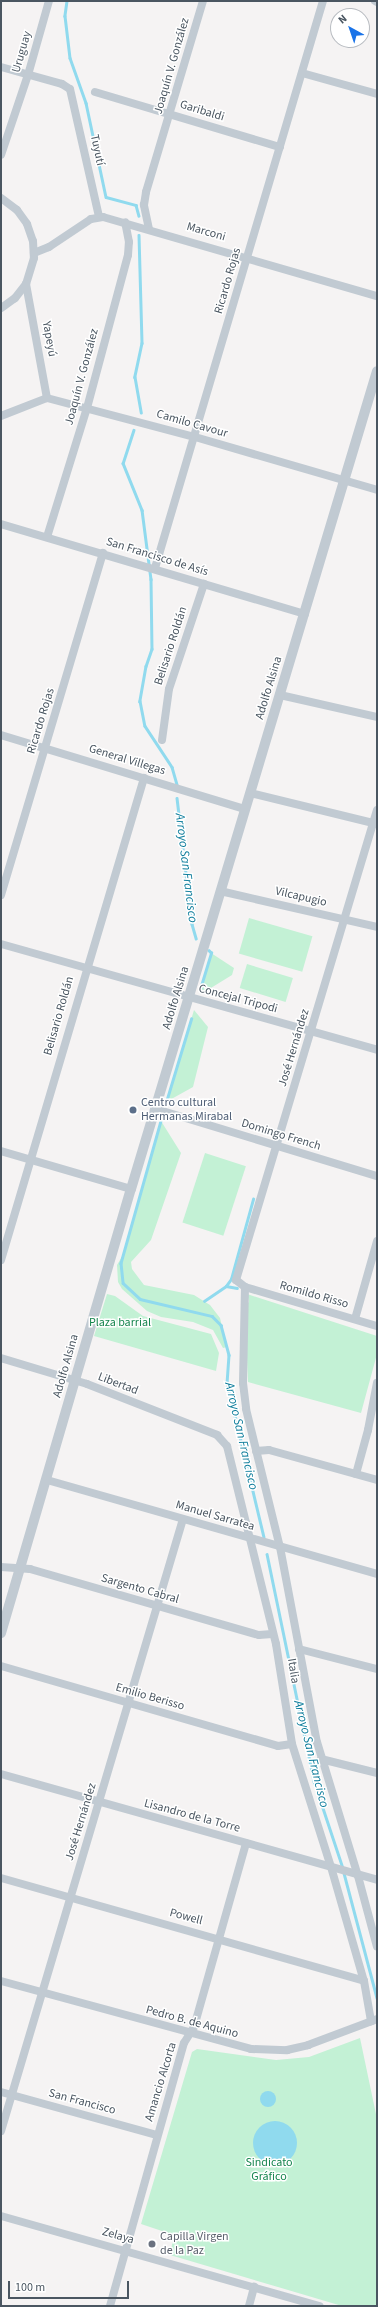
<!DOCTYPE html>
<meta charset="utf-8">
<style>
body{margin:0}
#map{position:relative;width:378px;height:2307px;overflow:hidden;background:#f5f3f3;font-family:"Source Sans 3",sans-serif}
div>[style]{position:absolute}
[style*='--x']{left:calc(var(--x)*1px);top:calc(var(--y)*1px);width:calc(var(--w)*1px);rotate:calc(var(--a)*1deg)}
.green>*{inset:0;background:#c3f1d5;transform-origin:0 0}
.water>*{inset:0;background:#90daee}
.round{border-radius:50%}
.stream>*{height:2.5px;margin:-1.25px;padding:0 1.25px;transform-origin:1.25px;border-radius:1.25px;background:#90daee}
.minor>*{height:8px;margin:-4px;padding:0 4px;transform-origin:4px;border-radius:4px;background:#c1cad2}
.tertiary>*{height:10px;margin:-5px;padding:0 5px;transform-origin:5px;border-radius:5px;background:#c1cad2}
.dots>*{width:11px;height:11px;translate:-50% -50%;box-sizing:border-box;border:2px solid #fff;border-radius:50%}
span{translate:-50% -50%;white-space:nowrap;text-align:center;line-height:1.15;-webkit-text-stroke:3px #fff;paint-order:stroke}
.street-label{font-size:12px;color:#4a5661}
.service-label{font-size:12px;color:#4e5e75}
.left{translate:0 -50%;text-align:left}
.park-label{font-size:12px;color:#17864f}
.worship-label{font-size:12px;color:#5b616d}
.water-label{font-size:13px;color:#0c7c9b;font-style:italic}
.frame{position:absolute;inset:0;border:2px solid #4a5661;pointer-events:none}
.north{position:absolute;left:330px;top:8px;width:40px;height:40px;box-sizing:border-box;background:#fff;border:1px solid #b7bbc0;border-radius:50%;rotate:320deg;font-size:11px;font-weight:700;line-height:16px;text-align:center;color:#4a5661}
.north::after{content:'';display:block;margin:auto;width:14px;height:18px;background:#1a73e8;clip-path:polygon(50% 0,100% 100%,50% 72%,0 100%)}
.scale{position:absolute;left:8px;top:2281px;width:121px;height:18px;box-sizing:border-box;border:2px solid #4a5661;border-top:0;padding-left:5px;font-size:12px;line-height:14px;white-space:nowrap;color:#4a5661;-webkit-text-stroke:3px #fff;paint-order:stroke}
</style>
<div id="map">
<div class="green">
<i style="left:249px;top:918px;width:66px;height:37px;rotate:16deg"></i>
<i style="clip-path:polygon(211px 953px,234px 968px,232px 975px,206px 991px,200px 989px)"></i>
<i style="left:247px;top:964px;width:48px;height:25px;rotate:17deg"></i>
<i style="clip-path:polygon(194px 1010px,208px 1027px,193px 1087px,166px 1102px)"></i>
<i style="clip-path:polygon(161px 1121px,181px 1153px,151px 1240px,131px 1262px,132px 1269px,144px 1285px,194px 1295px,210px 1305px,220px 1318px,227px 1347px,223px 1348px,213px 1330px,193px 1322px,161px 1317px,147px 1311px,122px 1289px,118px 1282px,117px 1265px,123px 1255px)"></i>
<i style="left:205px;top:1153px;width:43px;height:73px;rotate:18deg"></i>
<i style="clip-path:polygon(107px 1294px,115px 1296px,143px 1316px,211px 1334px,219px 1353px,216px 1371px,94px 1336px)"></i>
<i style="clip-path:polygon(247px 1294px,377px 1336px,377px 1354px,361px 1413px,248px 1382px,245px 1311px,249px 1301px)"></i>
<i style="clip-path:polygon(360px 2038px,377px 2119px,377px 2306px,342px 2306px,170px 2255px,174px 2235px,141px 2224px,192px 2052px,197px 2049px,276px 2060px,309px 2057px)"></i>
</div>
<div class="water">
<i class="round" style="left:260px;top:2091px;width:16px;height:16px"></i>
<i class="round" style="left:253px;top:2121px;width:44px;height:44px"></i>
</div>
<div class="stream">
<i style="--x:67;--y:1;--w:15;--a:98"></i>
<i style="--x:65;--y:16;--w:42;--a:83.2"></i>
<i style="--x:70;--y:58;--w:48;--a:70.4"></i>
<i style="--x:86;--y:103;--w:96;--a:78"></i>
<i style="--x:106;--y:197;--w:31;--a:15"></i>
<i style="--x:136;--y:205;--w:11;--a:75"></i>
<i style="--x:139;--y:235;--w:108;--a:88.4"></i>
<i style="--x:142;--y:343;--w:35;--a:102"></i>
<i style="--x:135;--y:377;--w:36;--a:80"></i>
<i style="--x:134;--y:430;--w:35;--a:108"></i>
<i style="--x:123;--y:463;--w:51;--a:68"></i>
<i style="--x:142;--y:510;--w:70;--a:82.6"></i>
<i style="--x:151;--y:579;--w:70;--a:89.2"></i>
<i style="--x:152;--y:649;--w:18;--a:109"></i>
<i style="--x:146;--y:666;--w:36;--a:100"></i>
<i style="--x:140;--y:701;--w:25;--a:79"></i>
<i style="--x:145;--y:726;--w:49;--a:56.6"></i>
<i style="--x:172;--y:767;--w:18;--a:74"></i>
<i style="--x:177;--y:798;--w:127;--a:83.2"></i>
<i style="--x:192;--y:924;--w:15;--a:74"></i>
<i style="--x:200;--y:989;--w:38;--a:-73"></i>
<i style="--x:211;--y:953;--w:3;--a:-135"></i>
<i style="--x:166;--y:1102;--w:87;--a:-73.2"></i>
<i style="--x:161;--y:1121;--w:148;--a:105.7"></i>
<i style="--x:121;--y:1263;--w:20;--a:84"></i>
<i style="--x:123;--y:1283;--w:23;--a:43"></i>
<i style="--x:140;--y:1299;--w:74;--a:13.3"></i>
<i style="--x:212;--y:1316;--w:13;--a:45"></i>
<i style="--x:221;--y:1325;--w:31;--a:75"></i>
<i style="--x:229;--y:1355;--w:27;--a:94"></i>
<i style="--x:227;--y:1382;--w:159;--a:76.6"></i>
<i style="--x:226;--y:1286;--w:9;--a:-54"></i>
<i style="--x:231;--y:1279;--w:83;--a:-74.6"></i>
<i style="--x:204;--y:1301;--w:27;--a:-34"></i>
<i style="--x:226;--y:1286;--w:11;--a:10"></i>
<i style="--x:267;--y:1554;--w:232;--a:78.3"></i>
<i style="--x:314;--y:1781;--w:92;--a:71.6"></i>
<i style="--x:344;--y:1873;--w:129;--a:75.2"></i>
</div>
<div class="minor">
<i style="--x:375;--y:1;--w:2;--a:27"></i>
<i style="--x:1;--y:67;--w:63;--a:15.6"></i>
<i style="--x:62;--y:84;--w:9;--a:32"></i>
<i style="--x:70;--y:89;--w:131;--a:77.2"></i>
<i style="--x:302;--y:73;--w:78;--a:15.6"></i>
<i style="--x:95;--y:92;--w:193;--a:16.6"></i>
<i style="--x:1;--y:155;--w:84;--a:-71.4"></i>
<i style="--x:28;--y:75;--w:77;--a:-74.2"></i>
<i style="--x:1;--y:198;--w:20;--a:37"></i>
<i style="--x:17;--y:210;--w:17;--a:54"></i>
<i style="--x:27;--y:224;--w:18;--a:71"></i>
<i style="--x:33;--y:241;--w:17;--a:87"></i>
<i style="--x:34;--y:258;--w:27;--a:107"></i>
<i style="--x:26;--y:284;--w:18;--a:128"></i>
<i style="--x:15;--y:298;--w:17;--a:144"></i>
<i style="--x:149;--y:229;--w:25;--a:-102"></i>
<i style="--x:144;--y:205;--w:13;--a:-81"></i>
<i style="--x:146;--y:192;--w:199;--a:-73.4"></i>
<i style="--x:34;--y:253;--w:16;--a:-22"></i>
<i style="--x:49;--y:247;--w:50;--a:-33.7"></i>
<i style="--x:91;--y:219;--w:12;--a:-9"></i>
<i style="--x:103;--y:217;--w:285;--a:16.1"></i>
<i style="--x:26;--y:284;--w:116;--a:79.6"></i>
<i style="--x:1;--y:416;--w:49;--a:-21.4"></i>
<i style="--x:47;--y:398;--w:153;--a:14.8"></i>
<i style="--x:195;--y:437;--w:190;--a:16.2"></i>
<i style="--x:1;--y:524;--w:317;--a:16.5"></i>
<i style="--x:47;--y:537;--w:135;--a:-72.8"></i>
<i style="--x:87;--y:408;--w:158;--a:-75"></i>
<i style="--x:128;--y:255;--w:13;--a:-86"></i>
<i style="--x:129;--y:242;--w:20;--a:-101"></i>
<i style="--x:155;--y:568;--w:591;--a:-73.5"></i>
<i style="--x:280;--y:695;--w:99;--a:12.8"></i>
<i style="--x:1;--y:735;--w:255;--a:16.9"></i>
<i style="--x:162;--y:740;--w:51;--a:-82.2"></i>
<i style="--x:169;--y:689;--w:111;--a:-71.6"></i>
<i style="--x:250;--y:793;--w:131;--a:13.7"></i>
<i style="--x:377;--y:810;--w:491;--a:106.7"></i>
<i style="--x:236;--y:1280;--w:11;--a:38"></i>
<i style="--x:245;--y:1287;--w:138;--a:16.5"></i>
<i style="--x:220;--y:891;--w:161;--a:12.9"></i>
<i style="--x:1;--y:895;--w:357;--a:-73.4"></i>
<i style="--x:1;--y:944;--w:391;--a:15.7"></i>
<i style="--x:156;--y:1109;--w:231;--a:16.9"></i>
<i style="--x:1;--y:1151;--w:135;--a:16.3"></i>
<i style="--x:1;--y:1260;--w:503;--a:-73.48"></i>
<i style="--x:245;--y:1287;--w:96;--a:91.2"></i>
<i style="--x:243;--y:1383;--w:26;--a:83"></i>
<i style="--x:246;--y:1409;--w:142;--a:76.2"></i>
<i style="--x:280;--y:1547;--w:198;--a:79.3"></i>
<i style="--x:317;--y:1742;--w:140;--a:73"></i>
<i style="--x:358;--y:1876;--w:73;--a:75"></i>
<i style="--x:355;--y:1319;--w:81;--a:-74.2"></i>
<i style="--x:1;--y:1358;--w:90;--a:16.8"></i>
<i style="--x:87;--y:1384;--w:140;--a:21.4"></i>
<i style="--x:217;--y:1435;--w:15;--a:48"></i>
<i style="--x:227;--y:1446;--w:204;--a:76.1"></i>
<i style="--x:276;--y:1644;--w:101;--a:80.9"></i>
<i style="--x:292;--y:1744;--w:129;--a:72.4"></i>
<i style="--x:331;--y:1867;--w:119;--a:73.9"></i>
<i style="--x:364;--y:1981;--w:41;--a:80.1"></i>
<i style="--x:256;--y:1451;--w:13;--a:-4"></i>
<i style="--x:269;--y:1450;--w:112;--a:15.5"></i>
<i style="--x:356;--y:1474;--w:46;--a:-74.7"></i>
<i style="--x:368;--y:1430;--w:48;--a:-79.2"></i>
<i style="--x:47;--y:1480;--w:343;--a:15.9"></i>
<i style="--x:1;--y:1567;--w:29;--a:4"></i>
<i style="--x:30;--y:1569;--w:238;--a:16.1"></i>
<i style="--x:259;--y:1635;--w:13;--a:-4"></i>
<i style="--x:299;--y:1649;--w:81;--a:14.4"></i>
<i style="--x:1;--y:1666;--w:288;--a:16.1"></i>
<i style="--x:278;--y:1746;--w:14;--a:-8"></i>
<i style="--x:321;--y:1759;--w:58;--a:14"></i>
<i style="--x:1;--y:1774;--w:391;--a:15.7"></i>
<i style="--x:1;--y:1878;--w:377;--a:15.8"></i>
<i style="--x:1;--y:1981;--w:259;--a:15.2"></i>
<i style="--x:251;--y:2049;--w:36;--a:2"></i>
<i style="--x:287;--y:2050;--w:22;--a:-13"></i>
<i style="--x:308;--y:2045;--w:74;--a:-20.6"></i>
<i style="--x:1;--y:2092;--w:162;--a:15.4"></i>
<i style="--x:1;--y:2131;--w:638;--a:-73.44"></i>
<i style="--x:1;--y:2216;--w:331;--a:15.8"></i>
<i style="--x:110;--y:2306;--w:273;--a:-74.3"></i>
<i style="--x:184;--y:2043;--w:19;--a:-58"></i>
<i style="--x:194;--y:2027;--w:191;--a:-74.2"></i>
<i style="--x:249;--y:2306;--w:20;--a:-75"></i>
</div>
<div class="tertiary">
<i style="--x:1;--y:1633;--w:463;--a:-73.7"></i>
<i style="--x:131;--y:1189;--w:854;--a:-73.26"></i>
</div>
<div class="dots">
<i style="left:133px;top:1110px;background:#5c6f8a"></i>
<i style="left:152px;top:2244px;background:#6b7280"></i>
</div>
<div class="street-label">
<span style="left:22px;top:52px;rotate:-74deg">Uruguay</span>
<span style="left:172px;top:66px;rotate:-74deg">Joaquín V. González</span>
<span style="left:202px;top:111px;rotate:17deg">Garibaldi</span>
<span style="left:97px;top:150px;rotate:78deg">Tuyutí</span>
<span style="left:206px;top:232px;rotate:16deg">Marconi</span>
<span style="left:228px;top:281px;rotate:-74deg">Ricardo Rojas</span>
<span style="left:49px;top:339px;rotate:80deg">Yapeyú</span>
<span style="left:82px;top:377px;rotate:-75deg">Joaquín V. González</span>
<span style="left:192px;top:424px;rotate:16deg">Camilo Cavour</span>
<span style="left:157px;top:557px;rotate:17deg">San Francisco de Asís</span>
<span style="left:171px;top:646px;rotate:-72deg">Belisario Roldán</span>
<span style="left:269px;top:688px;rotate:-73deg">Adolfo Alsina</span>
<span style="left:41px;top:721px;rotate:-73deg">Ricardo Rojas</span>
<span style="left:127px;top:760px;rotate:17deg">General Villegas</span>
<span style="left:301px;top:897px;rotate:13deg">Vilcapugio</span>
<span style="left:176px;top:998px;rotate:-73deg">Adolfo Alsina</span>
<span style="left:238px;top:999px;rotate:15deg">Concejal Tripodi</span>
<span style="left:59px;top:1016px;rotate:-74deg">Belisario Roldán</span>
<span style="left:294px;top:1048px;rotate:-73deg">José Hernández</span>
<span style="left:281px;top:1135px;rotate:17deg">Domingo French</span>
<span style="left:314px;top:1295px;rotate:16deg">Romildo Risso</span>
<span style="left:66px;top:1366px;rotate:-74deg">Adolfo Alsina</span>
<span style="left:118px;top:1384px;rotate:21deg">Libertad</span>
<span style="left:215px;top:1516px;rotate:16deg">Manuel Sarratea</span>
<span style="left:140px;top:1589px;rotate:16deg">Sargento Cabral</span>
<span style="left:293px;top:1671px;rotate:81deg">Italia</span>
<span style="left:150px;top:1697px;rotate:16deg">Emilio Berisso</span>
<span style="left:192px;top:1816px;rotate:15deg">Lisandro de la Torre</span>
<span style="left:81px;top:1822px;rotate:-73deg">José Hernández</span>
<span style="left:186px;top:1917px;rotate:15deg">Powell</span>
<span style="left:192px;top:2022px;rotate:15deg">Pedro B. de Aquino</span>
<span style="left:161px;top:2082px;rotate:-73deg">Amancio Alcorta</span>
<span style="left:82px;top:2102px;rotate:15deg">San Francisco</span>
<span style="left:118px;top:2236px;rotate:16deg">Zelaya</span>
</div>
<div class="service-label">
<span class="left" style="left:141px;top:1110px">Centro cultural<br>Hermanas Mirabal</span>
</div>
<div class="park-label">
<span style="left:120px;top:1323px">Plaza barrial</span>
<span style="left:269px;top:2170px">Sindicato<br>Gráfico</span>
</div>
<div class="worship-label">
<span class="left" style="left:160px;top:2244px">Capilla Virgen<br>de la Paz</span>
</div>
<div class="water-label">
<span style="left:186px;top:868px;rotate:83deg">Arroyo San Francisco</span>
<span style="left:241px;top:1436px;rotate:77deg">Arroyo San Francisco</span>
<span style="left:311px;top:1754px;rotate:76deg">Arroyo San Francisco</span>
</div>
<div class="frame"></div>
<div class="north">N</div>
<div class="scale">100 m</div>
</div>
